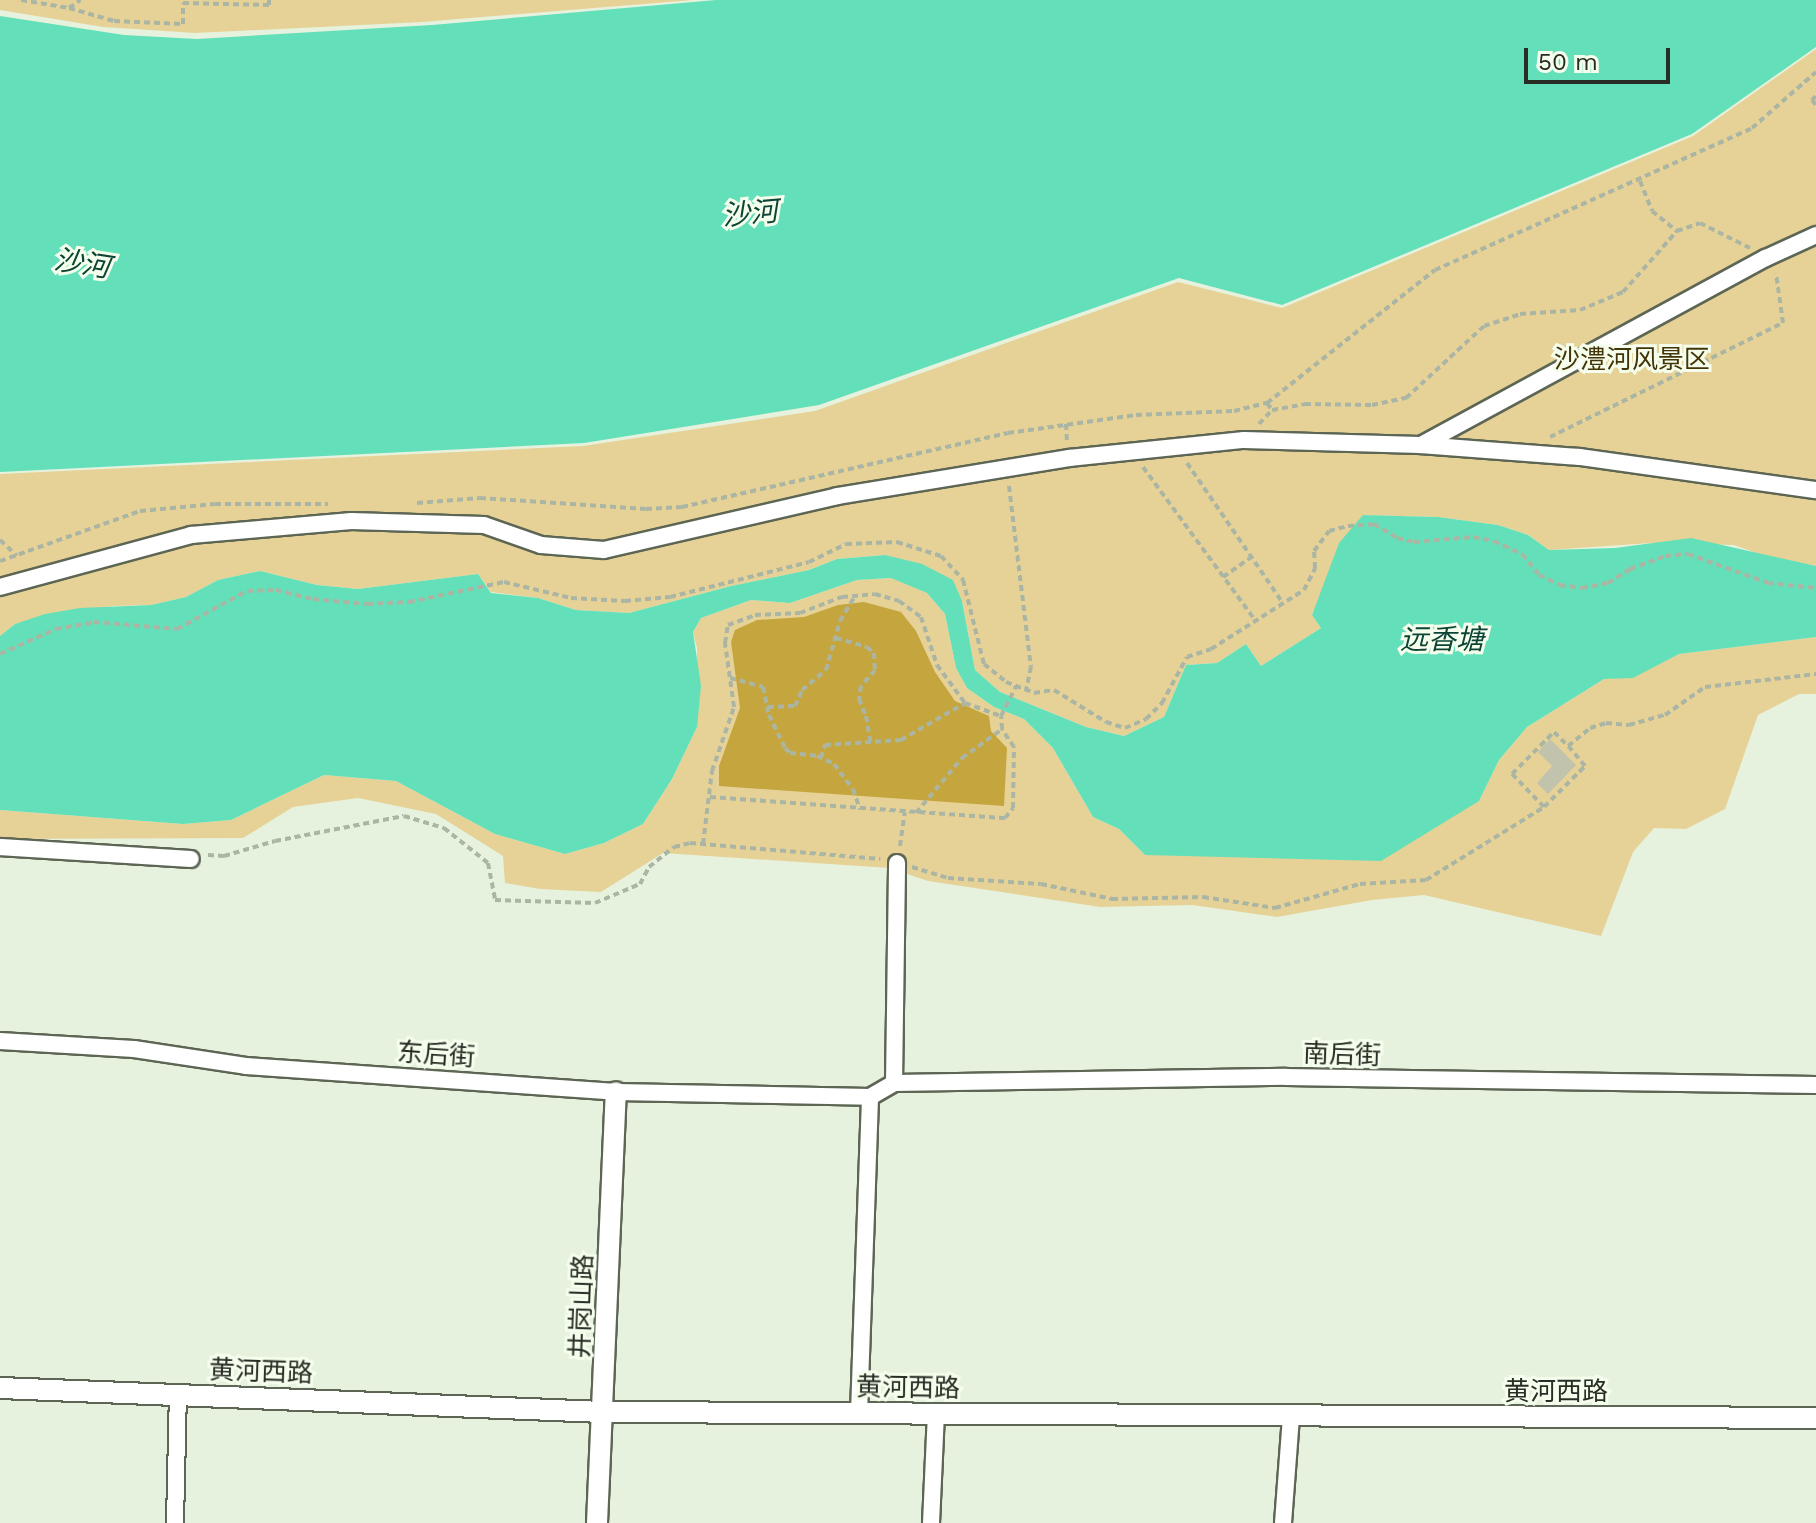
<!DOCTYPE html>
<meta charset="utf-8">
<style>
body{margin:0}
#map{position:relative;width:1816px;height:1523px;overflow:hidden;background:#e6f2dd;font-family:"Work Sans","Noto Sans SC",sans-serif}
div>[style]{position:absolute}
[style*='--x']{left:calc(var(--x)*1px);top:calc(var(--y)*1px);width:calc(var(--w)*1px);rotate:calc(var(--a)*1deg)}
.green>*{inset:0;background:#e6d297}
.forest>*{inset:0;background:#c5a53e}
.water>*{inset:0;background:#63e0b9}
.building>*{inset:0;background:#c1c3ac}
.path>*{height:4px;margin-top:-2px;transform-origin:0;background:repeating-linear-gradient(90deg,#abb5a4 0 6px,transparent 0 10px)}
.roads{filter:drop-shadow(2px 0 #5d6654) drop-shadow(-2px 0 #5d6654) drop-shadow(0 2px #5d6654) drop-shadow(0 -2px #5d6654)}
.minor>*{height:16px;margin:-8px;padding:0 8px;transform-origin:8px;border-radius:8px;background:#fff}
.tertiary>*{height:20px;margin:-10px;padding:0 10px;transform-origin:10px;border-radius:10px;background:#fff}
span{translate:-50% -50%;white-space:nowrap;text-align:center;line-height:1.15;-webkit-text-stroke:6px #f5feed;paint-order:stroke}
.park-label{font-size:26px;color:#433508}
.street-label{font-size:26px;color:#282d25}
.water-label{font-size:28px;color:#0d4435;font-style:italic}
.scale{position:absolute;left:1524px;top:48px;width:146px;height:36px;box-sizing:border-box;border:4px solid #282d25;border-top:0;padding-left:10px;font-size:24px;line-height:28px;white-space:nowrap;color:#282d25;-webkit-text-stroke:6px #f5feed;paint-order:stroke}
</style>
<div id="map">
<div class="green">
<i style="clip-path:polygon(0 0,693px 0,422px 22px,195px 33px,103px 27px,0 10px)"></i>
<i style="clip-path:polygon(1816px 49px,1816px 566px,1773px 559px,1734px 545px,1651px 543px,1549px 550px,1528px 535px,1498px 525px,1438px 517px,1363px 515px,1312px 614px,1321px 628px,1261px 666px,1246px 644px,1217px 663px,1186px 665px,1164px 717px,1124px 736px,1086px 727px,1000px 692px,975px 670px,962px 601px,885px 555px,837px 559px,809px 570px,731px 586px,629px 613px,576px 610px,538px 598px,491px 592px,478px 574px,358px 589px,317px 585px,260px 571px,218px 580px,186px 597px,151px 605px,113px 606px,15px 624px,0 636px,0 474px,583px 446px,815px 411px,1178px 282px,1282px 308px,1693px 136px)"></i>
<i style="clip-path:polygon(892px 578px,927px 593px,945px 614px,956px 668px,967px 688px,994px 707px,1024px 719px,1053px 748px,1093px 817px,1119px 829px,1145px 855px,1479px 801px,1499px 760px,1527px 727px,1604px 679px,1633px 677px,1679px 654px,1816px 637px,1816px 694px,1799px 694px,1758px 715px,1725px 809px,1686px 829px,1654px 828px,1633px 852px,1601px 936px,1424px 895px,1372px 900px,1277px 917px,1192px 905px,1100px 907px,928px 881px,890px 868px,663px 853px,601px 892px,540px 889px,505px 883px,503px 856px,436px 814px,358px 798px,293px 807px,243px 838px,0 839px,0 810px,183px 824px,231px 820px,324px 775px,396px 781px,495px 834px,565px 854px,604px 843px,643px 824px,672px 779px,697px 727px,697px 648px,693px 632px,701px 618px,751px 600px,790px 603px,857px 580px)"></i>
</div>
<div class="forest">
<i style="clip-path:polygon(864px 602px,901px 612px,916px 631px,935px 672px,955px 701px,989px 716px,991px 731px,1007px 748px,1004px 806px,719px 786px,719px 766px,740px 708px,731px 642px,735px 630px,757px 620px,804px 617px,838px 605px)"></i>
</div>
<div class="water">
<i style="clip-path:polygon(716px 0,1816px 0,1816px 47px,1692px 134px,1282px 305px,1179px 278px,819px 405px,584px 443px,0 472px,0 16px,124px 35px,197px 39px,432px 25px)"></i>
<i style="clip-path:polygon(1363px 515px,1438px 517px,1498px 525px,1528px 535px,1549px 550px,1615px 548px,1691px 538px,1816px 566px,1816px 637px,1679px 654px,1633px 678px,1604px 679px,1527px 727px,1499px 760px,1479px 801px,1381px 861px,1145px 855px,1119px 829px,1093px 817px,1053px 748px,1024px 719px,994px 707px,967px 688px,956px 668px,945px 614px,927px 593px,891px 578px,857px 580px,790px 603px,751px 600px,701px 618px,693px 632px,701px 686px,697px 727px,672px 779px,643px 824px,604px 843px,565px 854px,495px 834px,396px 781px,324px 775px,231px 820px,183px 824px,0 810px,0 636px,15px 624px,45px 614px,80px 608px,151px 605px,186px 597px,218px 580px,260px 571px,317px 585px,358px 589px,478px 574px,491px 593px,538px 598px,576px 610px,629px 613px,731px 586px,809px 570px,837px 559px,885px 555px,922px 564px,953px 580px,962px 601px,975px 670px,1000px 692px,1086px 727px,1124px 736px,1164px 717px,1186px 665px,1217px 663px,1246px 644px,1261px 666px,1321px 628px,1312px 615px,1339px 543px)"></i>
</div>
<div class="building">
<i style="clip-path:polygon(1550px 739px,1576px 765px,1548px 794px,1537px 783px,1552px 766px,1538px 752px)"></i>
</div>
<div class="path">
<i style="--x:21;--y:0;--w:49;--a:9.5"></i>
<i style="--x:69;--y:8;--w:14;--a:-36"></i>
<i style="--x:69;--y:8;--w:47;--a:16.1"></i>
<i style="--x:114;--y:21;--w:69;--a:2.5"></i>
<i style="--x:183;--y:24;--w:21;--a:-90"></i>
<i style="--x:183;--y:3;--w:86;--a:1.3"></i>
<i style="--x:269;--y:5;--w:5;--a:-90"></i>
<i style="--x:1816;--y:96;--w:6;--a:135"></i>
<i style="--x:1812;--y:100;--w:6;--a:51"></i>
<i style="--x:1640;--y:181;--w:32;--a:68"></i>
<i style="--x:1652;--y:211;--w:32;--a:39"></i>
<i style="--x:1267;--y:403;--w:214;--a:-38.4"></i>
<i style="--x:1435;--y:270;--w:347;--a:-24.1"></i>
<i style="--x:1752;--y:128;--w:85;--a:-41.2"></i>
<i style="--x:1066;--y:424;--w:18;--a:87"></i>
<i style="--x:1259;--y:424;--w:19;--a:-47"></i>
<i style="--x:1272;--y:410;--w:34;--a:-10"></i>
<i style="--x:1305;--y:404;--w:67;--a:0.9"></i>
<i style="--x:1372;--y:405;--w:35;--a:-12"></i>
<i style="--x:1406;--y:398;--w:106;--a:-42.7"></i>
<i style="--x:1484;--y:326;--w:38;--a:-18"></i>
<i style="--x:1520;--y:314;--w:60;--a:-3.8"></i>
<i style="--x:1580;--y:310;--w:47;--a:-22.7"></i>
<i style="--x:1623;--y:292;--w:81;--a:-48.5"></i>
<i style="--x:1677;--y:231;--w:24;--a:-19"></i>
<i style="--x:1700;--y:223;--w:56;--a:26.6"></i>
<i style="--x:1550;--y:437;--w:259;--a:-26.1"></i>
<i style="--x:1783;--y:323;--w:50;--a:-98"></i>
<i style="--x:1187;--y:463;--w:170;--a:55.6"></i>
<i style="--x:1143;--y:467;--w:190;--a:53.8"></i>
<i style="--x:1009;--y:486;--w:182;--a:83.1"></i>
<i style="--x:1031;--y:667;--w:24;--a:102"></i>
<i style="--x:417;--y:503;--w:63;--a:-4.5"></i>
<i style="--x:480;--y:498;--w:166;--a:3.8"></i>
<i style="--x:646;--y:509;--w:36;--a:-3"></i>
<i style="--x:682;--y:507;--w:334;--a:-12.8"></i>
<i style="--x:1008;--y:433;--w:129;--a:-8"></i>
<i style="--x:1136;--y:415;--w:98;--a:-2.3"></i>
<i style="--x:1234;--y:411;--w:34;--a:-14"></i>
<i style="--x:1267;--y:403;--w:9;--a:54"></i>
<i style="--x:0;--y:540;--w:23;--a:43"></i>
<i style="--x:0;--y:561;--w:149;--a:-19.7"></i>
<i style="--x:140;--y:511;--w:75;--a:-5.3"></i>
<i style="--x:215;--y:504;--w:113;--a:0"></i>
<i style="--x:1223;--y:577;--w:35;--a:-35"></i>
<i style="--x:836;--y:638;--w:32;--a:16"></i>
<i style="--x:867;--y:647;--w:9;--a:41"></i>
<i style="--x:874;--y:653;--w:17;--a:87"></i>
<i style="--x:875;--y:670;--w:21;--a:131"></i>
<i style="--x:861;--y:686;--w:13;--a:99"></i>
<i style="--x:859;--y:699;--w:18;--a:68"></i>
<i style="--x:866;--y:716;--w:27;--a:80"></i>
<i style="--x:0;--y:654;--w:61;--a:-24.1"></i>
<i style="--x:56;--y:629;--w:39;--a:-10"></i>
<i style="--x:94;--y:622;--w:83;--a:4.8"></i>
<i style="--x:177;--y:629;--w:80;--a:-28.5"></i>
<i style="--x:247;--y:591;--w:29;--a:-2"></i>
<i style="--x:276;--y:590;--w:38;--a:14"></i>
<i style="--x:313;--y:599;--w:54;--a:5.3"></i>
<i style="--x:367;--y:604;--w:42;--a:-2.7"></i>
<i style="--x:409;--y:602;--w:97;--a:-11.9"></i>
<i style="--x:504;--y:582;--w:69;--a:13.4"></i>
<i style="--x:571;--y:598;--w:54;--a:3.2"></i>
<i style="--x:625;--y:601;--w:45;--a:-5.1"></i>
<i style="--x:670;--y:597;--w:143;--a:-14.1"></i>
<i style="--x:809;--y:562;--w:41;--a:-25.9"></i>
<i style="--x:846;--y:544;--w:51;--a:-2.2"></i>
<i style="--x:897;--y:542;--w:46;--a:17.7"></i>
<i style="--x:941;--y:556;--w:33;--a:47"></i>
<i style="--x:963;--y:580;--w:87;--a:76"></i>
<i style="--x:984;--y:664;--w:28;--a:39"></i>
<i style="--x:1006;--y:682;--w:30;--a:21"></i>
<i style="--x:1034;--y:693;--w:20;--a:-9"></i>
<i style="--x:1054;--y:690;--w:61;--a:31.6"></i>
<i style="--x:1106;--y:722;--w:20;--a:18"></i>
<i style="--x:1125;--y:728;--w:23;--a:-23"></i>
<i style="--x:1146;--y:719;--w:23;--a:-45"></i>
<i style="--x:1162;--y:703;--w:52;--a:-61.5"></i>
<i style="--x:1187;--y:657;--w:25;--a:-18"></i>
<i style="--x:1211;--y:649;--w:110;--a:-32.4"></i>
<i style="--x:1304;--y:590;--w:25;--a:-63"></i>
<i style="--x:1315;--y:568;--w:17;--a:-93"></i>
<i style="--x:1314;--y:551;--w:25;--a:-53"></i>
<i style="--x:1329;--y:531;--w:20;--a:-15"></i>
<i style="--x:1348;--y:526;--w:26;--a:-4"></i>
<i style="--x:1374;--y:524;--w:27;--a:31"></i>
<i style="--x:1397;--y:538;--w:17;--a:13"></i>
<i style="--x:1414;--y:542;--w:59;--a:-4.8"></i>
<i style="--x:1473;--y:537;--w:21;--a:11"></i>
<i style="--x:1494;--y:541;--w:31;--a:25"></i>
<i style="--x:1522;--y:554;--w:27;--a:51"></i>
<i style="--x:1539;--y:575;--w:23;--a:25"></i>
<i style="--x:1560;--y:585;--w:22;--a:8"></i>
<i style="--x:1582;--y:588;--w:26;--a:-11"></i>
<i style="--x:1608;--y:583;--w:26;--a:-32"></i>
<i style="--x:1630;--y:569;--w:37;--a:-20"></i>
<i style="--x:1665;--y:556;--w:23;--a:-5"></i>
<i style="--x:1688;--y:554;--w:85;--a:19.9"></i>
<i style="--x:1768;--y:583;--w:48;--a:5.9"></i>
<i style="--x:730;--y:678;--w:34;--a:15"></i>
<i style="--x:763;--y:687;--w:29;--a:78"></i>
<i style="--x:769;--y:715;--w:37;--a:64"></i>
<i style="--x:785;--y:748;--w:7;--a:45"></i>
<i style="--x:790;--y:753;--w:27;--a:6"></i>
<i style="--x:817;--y:756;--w:19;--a:25"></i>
<i style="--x:834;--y:764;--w:31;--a:53"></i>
<i style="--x:853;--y:789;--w:21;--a:71"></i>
<i style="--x:768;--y:707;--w:27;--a:-2"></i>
<i style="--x:795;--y:706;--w:17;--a:-66"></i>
<i style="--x:802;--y:690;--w:31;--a:-40"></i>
<i style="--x:826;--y:670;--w:51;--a:-74.1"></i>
<i style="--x:840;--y:621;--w:29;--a:-59"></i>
<i style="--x:821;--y:758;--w:14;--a:-73"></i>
<i style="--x:825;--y:745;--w:76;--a:-3.8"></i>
<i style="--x:901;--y:740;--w:74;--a:-30"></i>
<i style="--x:710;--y:797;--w:296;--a:4.1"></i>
<i style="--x:1005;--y:818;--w:13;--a:-51"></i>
<i style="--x:1013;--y:808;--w:61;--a:-89.1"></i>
<i style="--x:1014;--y:747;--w:22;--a:-124"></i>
<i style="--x:1002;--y:729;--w:13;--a:-94"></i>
<i style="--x:1001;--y:716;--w:34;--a:-63"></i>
<i style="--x:1544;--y:807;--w:46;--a:-134.1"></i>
<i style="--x:1512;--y:774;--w:59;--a:-45"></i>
<i style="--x:1554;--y:732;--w:20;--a:45"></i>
<i style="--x:916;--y:813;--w:72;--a:-50.1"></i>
<i style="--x:962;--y:758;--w:49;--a:-35.9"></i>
<i style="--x:703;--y:844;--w:74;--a:-83"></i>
<i style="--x:712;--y:771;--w:68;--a:-71"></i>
<i style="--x:734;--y:707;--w:65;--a:-98"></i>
<i style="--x:725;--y:643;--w:18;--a:-81"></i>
<i style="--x:728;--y:625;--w:29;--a:-20"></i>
<i style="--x:755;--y:615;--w:45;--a:-2.5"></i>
<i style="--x:800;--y:613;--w:45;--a:-20.9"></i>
<i style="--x:842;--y:597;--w:33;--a:-5"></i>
<i style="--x:875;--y:594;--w:25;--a:16"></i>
<i style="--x:899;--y:601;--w:27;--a:36"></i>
<i style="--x:921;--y:617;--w:51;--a:71.6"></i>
<i style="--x:937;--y:665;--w:47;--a:53.6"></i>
<i style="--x:965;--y:703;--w:38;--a:20"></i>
<i style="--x:900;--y:846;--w:34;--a:-82"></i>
<i style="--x:208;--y:855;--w:16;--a:4"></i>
<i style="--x:224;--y:856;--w:53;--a:-16.4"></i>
<i style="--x:275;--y:841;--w:131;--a:-11"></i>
<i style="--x:404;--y:816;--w:42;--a:16.7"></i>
<i style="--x:444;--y:828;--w:56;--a:38.5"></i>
<i style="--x:488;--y:863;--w:38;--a:79"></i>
<i style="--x:495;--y:900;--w:100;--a:1.7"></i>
<i style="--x:595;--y:903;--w:49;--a:-22.9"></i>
<i style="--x:640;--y:884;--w:19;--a:-62"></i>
<i style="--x:649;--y:867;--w:32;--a:-39"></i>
<i style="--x:674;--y:847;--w:16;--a:-14"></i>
<i style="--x:690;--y:843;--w:191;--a:4.8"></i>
<i style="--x:912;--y:867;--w:38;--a:17"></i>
<i style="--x:948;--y:878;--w:93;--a:3.7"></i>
<i style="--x:1041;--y:884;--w:73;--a:11.9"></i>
<i style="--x:1112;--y:899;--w:91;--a:-1.3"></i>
<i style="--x:1203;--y:897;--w:73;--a:8.7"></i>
<i style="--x:1275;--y:908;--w:88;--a:-15.8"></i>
<i style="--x:1360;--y:884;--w:66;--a:-3.5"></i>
<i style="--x:1426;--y:880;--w:139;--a:-31.7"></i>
<i style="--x:1544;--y:807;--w:58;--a:-45"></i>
<i style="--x:1585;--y:766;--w:26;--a:-130"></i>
<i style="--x:1568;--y:746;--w:28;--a:-39"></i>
<i style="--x:1590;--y:728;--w:17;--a:-17"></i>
<i style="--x:1606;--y:723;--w:23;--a:5"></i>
<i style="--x:1629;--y:725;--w:37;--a:-16"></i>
<i style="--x:1665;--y:715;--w:49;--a:-35"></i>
<i style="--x:1705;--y:687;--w:112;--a:-6.7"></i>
</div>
<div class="roads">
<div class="minor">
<i style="--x:1421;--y:445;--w:392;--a:-28.5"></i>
<i style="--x:1766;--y:258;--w:55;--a:-24.7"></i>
<i style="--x:0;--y:587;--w:198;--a:-15.2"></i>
<i style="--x:191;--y:535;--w:161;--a:-5"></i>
<i style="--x:351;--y:521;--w:133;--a:1.7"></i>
<i style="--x:484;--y:525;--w:60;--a:19.3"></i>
<i style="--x:541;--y:545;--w:63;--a:4.5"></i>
<i style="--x:604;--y:550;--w:239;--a:-13"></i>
<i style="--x:837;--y:496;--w:235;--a:-9.3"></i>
<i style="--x:1069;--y:458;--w:176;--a:-5.9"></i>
<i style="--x:1244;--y:440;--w:176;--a:1.6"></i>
<i style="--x:1420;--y:445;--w:160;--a:4.3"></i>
<i style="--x:1580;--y:457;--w:238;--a:8"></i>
<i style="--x:0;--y:847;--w:191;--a:3.6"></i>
<i style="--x:0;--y:1041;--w:134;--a:3.4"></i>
<i style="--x:134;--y:1049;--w:113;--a:8.6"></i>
<i style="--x:246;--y:1066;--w:371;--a:4"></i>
<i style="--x:616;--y:1092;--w:254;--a:1.1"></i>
<i style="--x:894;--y:1083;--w:220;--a:-89.2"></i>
<i style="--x:870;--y:1097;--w:28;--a:-30"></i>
<i style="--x:894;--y:1083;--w:392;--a:-0.9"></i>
<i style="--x:1286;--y:1077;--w:530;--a:0.86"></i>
<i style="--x:859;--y:1413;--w:316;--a:-88"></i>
<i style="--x:175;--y:1523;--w:128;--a:-88.7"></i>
<i style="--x:931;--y:1523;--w:109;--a:-87.4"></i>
<i style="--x:1283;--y:1523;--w:106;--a:-85.7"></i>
</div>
<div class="tertiary">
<i style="--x:0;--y:1388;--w:603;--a:2.28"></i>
<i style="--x:603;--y:1412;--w:1213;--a:0.28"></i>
<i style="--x:597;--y:1523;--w:431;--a:-87.5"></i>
</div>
</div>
<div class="park-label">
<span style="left:1632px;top:360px">沙澧河风景区</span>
</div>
<div class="street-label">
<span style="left:436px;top:1055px;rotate:4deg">东后街</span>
<span style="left:1342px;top:1055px;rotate:2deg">南后街</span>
<span style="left:582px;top:1306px;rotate:-88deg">井岗山路</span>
<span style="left:261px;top:1372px;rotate:2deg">黄河西路</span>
<span style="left:908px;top:1388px;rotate:1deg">黄河西路</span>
<span style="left:1556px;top:1392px">黄河西路</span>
</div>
<div class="water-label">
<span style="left:750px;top:214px;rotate:-5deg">沙河</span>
<span style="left:82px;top:264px;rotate:9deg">沙河</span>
<span style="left:1442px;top:640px">远香塘</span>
</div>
<div class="scale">50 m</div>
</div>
